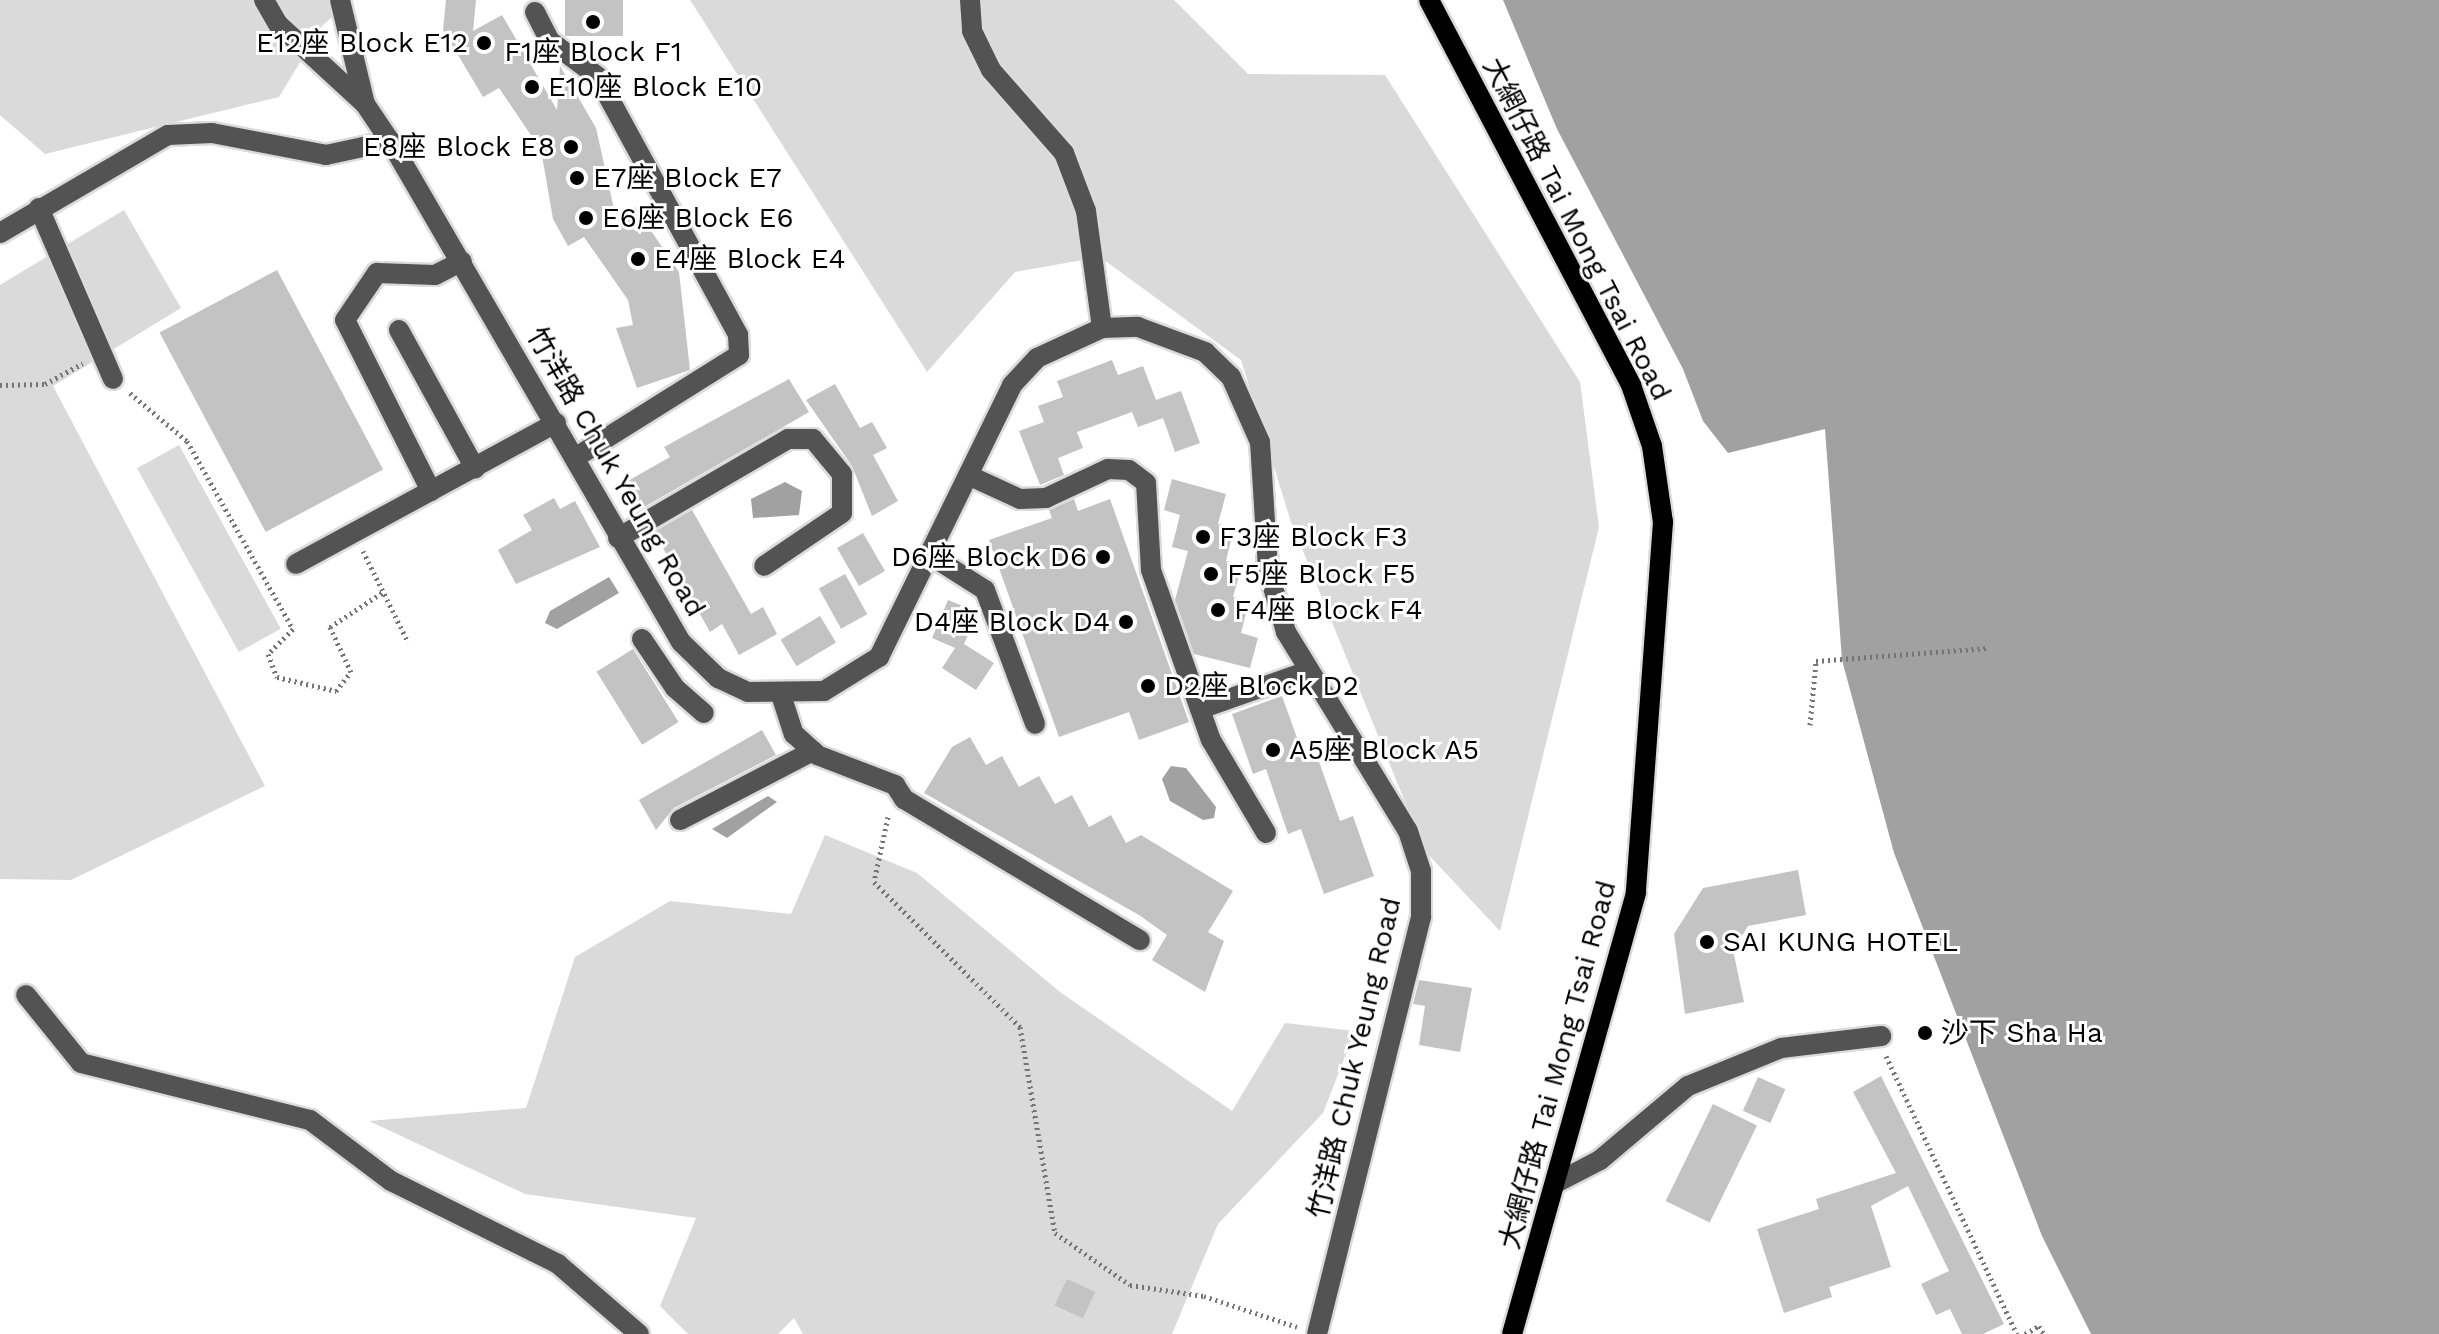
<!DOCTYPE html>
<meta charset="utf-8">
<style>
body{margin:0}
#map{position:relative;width:2439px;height:1334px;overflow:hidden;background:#fff;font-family:"Work Sans","Noto Sans TC",sans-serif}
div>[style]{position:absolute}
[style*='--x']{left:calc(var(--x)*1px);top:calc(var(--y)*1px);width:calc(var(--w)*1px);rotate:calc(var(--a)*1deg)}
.green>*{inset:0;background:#dadada;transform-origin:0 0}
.water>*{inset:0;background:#a1a1a1}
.building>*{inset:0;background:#c3c3c3;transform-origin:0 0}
.path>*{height:5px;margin-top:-2.5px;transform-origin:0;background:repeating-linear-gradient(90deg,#757575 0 2px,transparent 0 6px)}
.roads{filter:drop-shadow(2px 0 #dbdbdb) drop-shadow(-2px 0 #dbdbdb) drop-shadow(0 2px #dbdbdb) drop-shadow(0 -2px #dbdbdb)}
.minor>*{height:20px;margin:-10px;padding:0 10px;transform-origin:10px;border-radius:10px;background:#535353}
.major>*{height:20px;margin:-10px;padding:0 10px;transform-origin:10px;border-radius:10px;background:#000}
.dots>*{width:22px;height:22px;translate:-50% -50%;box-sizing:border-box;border:4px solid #fff;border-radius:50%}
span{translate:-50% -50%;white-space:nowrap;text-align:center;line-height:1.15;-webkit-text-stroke:6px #fff;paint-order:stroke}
.poi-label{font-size:28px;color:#000}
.right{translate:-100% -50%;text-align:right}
.left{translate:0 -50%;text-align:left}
.street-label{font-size:28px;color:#000}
</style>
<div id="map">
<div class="green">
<i style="clip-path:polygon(0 0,351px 0,322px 26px,279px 97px,45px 154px,0 115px)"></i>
<i style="clip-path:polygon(690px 0,1174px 0,1248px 74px,1385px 75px,1580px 382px,1599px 527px,1500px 931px,1425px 851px,1290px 519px,1241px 360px,1100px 257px,1015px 272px,927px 372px)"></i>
<i style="clip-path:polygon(124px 210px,181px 308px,53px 386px,265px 786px,71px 880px,0 879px,0 285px)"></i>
<i style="left:179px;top:445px;width:210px;height:48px;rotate:61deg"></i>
<i style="clip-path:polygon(825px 835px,917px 873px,1060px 992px,1232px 1111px,1285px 1023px,1355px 1031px,1323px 1113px,1218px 1224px,1172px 1334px,803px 1334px,794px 1318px,778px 1334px,688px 1334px,660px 1306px,696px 1218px,525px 1194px,369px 1121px,526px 1108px,575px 957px,670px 901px,791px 914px)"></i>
</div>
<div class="water">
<i style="clip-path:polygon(1503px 0,2439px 0,2439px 1334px,2091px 1334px,2042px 1236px,1894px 853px,1842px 660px,1825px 429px,1728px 453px,1703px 421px,1683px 369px,1557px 129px)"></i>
<i style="clip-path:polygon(785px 482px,802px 491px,799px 515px,753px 518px,751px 499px)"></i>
<i style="clip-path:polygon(609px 577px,619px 593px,557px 629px,545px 623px,550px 611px)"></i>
<i style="clip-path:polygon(1171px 766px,1186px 768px,1216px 807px,1214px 818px,1203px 820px,1170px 801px,1162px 779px)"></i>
<i style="clip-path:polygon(768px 796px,777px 802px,727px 838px,712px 829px)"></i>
</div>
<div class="building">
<i style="clip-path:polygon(446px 0,476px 0,473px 31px,502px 15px,557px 110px,560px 66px,596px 128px,616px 218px,635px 207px,679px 272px,690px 370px,637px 388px,616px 328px,633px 325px,628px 300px,584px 237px,568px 246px,553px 219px,541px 150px,499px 88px,483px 97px,443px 30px)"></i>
<i style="left:565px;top:0;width:58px;height:36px"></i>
<i style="left:277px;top:270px;width:226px;height:133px;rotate:62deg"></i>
<i style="clip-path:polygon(1112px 360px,1118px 375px,1143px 366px,1156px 400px,1181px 391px,1200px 443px,1175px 452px,1163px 418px,1138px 427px,1132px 412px,1077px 432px,1083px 448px,1058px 458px,1064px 475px,1040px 485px,1019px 431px,1044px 422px,1038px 406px,1063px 397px,1057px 381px)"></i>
<i style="clip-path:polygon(789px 379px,809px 412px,641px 509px,626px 482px,670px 457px,664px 447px)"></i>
<i style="clip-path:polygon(835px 384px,860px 428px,872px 422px,887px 448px,873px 455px,898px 501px,872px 516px,852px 466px,806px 400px)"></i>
<i style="clip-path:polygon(1172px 479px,1226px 494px,1218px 524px,1234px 528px,1226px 561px,1242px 565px,1233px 597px,1249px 601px,1241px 633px,1258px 638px,1250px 668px,1194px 654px,1175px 600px,1188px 551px,1172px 547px,1180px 515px,1164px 510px)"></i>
<i style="clip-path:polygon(554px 498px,560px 509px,575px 501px,600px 547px,516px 584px,498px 550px,532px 530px,523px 515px)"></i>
<i style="clip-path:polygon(1074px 499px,1078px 511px,1110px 499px,1189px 722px,1139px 740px,1129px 712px,1059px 737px,989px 540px,1052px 518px,1049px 510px)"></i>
<i style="clip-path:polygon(692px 510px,751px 614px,763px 607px,777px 634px,739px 655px,722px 624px,710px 632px,654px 532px)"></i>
<i style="left:863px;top:533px;width:44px;height:30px;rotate:60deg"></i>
<i style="left:845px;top:574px;width:46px;height:30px;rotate:61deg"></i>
<i style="clip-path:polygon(948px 600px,978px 612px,964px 644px,994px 663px,976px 690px,942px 668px,955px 648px,932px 638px)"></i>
<i style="left:820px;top:616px;width:31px;height:46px;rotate:59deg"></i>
<i style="left:633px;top:649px;width:86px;height:43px;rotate:58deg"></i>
<i style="clip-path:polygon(1282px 696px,1305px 760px,1317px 756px,1340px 821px,1353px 816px,1374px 876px,1324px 894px,1301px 829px,1288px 834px,1266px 769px,1253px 774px,1232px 714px)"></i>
<i style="clip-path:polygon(762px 730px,776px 755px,674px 808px,656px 830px,639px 800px)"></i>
<i style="clip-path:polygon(970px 737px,986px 765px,1002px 756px,1019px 787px,1039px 776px,1055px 804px,1072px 795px,1089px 827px,1111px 815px,1126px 843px,1141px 835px,1233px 891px,1208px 932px,1224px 941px,1205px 992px,1152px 960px,1167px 935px,1139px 915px,924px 793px,952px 747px)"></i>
<i style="clip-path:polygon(1798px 870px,1806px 915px,1748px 926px,1733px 950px,1744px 1002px,1685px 1014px,1674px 934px,1703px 888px)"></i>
<i style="clip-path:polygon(1419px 980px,1472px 988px,1460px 1052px,1419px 1045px,1425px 1006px,1413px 1004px)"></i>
<i style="clip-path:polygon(1881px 1076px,2004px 1324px,1983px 1334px,1962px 1334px,1950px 1309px,1936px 1315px,1921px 1284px,1949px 1271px,1908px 1186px,1871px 1206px,1891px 1267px,1829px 1287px,1832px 1297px,1784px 1313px,1757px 1229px,1819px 1209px,1816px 1199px,1896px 1173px,1853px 1092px)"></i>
<i style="left:1758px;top:1077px;width:30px;height:37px;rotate:24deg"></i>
<i style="left:1713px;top:1104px;width:49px;height:108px;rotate:26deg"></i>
<i style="left:1067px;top:1279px;width:31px;height:29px;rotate:25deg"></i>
</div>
<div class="path">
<i style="--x:0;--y:385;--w:45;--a:-1.3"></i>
<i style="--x:45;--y:384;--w:43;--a:-28.9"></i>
<i style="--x:130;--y:393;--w:75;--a:40.1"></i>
<i style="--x:187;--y:441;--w:216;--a:60.6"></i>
<i style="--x:293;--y:629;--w:35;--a:135"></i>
<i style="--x:268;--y:654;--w:25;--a:69"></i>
<i style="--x:277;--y:677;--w:61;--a:13.3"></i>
<i style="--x:336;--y:691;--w:24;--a:-52"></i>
<i style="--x:351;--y:672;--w:50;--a:-115"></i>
<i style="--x:330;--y:627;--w:64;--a:-33.4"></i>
<i style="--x:363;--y:551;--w:102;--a:63.7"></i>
<i style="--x:1810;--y:725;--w:64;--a:-84.6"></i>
<i style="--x:1816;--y:661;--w:172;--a:-4.3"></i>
<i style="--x:888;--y:817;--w:66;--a:102.2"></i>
<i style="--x:874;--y:882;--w:206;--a:44.8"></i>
<i style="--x:1020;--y:1027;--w:209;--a:80.4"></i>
<i style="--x:1055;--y:1233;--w:91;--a:34.7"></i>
<i style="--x:1130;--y:1285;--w:75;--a:8.5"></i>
<i style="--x:1204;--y:1296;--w:98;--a:18.4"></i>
<i style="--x:1886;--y:1056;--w:307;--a:64.8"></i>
<i style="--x:2025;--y:1334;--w:16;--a:-30"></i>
<i style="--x:2039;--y:1326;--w:9;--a:58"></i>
</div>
<div class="roads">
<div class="minor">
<i style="--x:264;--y:0;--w:28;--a:60"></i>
<i style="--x:278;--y:24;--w:118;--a:42.6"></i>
<i style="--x:365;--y:104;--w:45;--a:56"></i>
<i style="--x:390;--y:141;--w:579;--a:59.85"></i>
<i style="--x:681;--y:642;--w:52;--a:44.2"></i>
<i style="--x:718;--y:678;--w:33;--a:25"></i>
<i style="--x:748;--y:692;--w:76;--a:-0.8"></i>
<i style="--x:824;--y:691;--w:65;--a:-31.7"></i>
<i style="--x:879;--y:657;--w:303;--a:-63.9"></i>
<i style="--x:1012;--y:385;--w:37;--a:-47"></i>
<i style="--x:1037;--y:358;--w:72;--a:-24.8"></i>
<i style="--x:1102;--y:328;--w:36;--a:-2"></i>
<i style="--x:1138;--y:327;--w:72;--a:20.5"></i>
<i style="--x:1205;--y:352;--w:36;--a:44"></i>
<i style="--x:1231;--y:377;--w:71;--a:66"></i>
<i style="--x:1260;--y:442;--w:128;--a:86.4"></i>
<i style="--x:1268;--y:570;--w:65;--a:73.8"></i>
<i style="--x:1286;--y:632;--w:233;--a:58.5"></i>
<i style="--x:1408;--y:831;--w:42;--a:72"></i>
<i style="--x:1421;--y:871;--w:46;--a:90"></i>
<i style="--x:1421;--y:917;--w:430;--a:104"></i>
<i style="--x:340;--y:0;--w:107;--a:76.5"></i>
<i style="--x:970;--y:0;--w:31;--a:86"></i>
<i style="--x:972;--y:31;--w:43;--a:64"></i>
<i style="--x:991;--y:70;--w:111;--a:48.7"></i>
<i style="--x:1064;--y:153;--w:62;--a:69.2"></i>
<i style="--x:1086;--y:211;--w:118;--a:82.2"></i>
<i style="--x:535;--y:12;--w:33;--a:63"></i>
<i style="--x:550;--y:41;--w:59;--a:36.7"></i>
<i style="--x:597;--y:76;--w:295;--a:61.4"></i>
<i style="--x:738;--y:335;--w:20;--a:87"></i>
<i style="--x:739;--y:355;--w:194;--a:147.9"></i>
<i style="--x:39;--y:208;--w:186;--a:66.6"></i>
<i style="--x:0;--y:233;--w:194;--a:-30.3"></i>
<i style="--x:168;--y:135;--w:44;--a:-2.6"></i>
<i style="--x:212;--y:133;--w:116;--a:10.9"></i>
<i style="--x:326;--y:155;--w:66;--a:-12.3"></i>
<i style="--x:399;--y:330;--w:158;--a:61.2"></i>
<i style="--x:970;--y:476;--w:55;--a:24.7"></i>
<i style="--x:1020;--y:499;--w:26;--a:-2"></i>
<i style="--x:1046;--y:498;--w:68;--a:-25.1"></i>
<i style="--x:1108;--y:469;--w:21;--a:3"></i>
<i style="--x:1129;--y:470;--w:21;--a:37"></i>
<i style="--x:1146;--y:483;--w:87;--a:86.7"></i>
<i style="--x:1151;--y:570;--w:180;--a:70.6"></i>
<i style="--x:1211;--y:740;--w:108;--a:59.4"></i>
<i style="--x:431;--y:491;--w:191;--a:-116.7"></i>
<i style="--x:345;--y:320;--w:57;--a:-55.8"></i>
<i style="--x:377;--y:273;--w:58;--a:2"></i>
<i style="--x:435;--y:275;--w:30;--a:-27"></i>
<i style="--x:618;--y:538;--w:197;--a:-30.2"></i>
<i style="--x:788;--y:439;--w:25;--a:0"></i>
<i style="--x:813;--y:439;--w:45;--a:50.4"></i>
<i style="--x:842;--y:474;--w:39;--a:90"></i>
<i style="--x:842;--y:513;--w:94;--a:145.8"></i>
<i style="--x:930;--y:555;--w:65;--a:32.5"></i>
<i style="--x:985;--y:590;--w:143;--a:69.5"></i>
<i style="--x:296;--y:564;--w:296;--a:-28.5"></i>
<i style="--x:642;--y:639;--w:59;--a:56"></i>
<i style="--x:675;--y:688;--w:38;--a:41"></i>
<i style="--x:782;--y:698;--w:38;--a:72"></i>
<i style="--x:794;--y:734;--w:31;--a:42"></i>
<i style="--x:817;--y:755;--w:84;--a:21"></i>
<i style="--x:895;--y:785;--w:17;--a:57"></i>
<i style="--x:904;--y:799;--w:275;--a:30.9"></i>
<i style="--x:1200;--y:709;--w:111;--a:-19.4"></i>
<i style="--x:680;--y:820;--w:150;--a:-27.4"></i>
<i style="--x:26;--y:995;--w:87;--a:51"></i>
<i style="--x:81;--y:1063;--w:236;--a:14"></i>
<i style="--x:310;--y:1120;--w:101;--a:37"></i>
<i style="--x:391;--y:1181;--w:186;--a:26.4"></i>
<i style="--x:558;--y:1264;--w:107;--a:40.8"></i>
<i style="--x:1556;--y:1183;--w:50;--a:-27.6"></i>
<i style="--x:1600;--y:1160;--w:115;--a:-40.1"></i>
<i style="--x:1688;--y:1086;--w:100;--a:-22.2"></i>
<i style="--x:1781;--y:1048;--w:101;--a:-6.8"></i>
</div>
<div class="major">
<i style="--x:1429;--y:0;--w:435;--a:62.3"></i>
<i style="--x:1631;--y:385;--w:65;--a:71"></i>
<i style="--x:1652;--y:446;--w:77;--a:81.8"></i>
<i style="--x:1663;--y:522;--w:372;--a:94.2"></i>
<i style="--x:1636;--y:893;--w:458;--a:105.7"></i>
</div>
</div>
<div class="dots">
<i style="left:593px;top:22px;background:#000"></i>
<i style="left:484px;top:43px;background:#000"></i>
<i style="left:532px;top:87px;background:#000"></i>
<i style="left:571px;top:147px;background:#000"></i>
<i style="left:577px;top:178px;background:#000"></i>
<i style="left:586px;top:218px;background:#000"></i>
<i style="left:638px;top:259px;background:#000"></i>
<i style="left:1203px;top:537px;background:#000"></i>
<i style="left:1103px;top:557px;background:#000"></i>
<i style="left:1211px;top:574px;background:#000"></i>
<i style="left:1218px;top:610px;background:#000"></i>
<i style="left:1126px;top:622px;background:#000"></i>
<i style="left:1148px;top:686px;background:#000"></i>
<i style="left:1273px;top:750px;background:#000"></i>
<i style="left:1707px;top:942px;background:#000"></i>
<i style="left:1925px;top:1033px;background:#000"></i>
</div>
<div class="poi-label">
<span class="right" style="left:468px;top:43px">E12座 Block E12</span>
<span style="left:593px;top:52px">F1座 Block F1</span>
<span class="left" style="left:548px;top:87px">E10座 Block E10</span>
<span class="right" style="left:555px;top:147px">E8座 Block E8</span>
<span class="left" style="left:593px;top:178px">E7座 Block E7</span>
<span class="left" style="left:602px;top:218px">E6座 Block E6</span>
<span class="left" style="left:654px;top:259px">E4座 Block E4</span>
<span class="left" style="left:1219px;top:537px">F3座 Block F3</span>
<span class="right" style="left:1087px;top:557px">D6座 Block D6</span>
<span class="left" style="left:1227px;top:574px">F5座 Block F5</span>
<span class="left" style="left:1234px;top:610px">F4座 Block F4</span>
<span class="right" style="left:1110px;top:622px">D4座 Block D4</span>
<span class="left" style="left:1164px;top:686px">D2座 Block D2</span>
<span class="left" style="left:1289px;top:750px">A5座 Block A5</span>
<span class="left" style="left:1723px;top:942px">SAI KUNG HOTEL</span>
<span class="left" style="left:1941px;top:1033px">沙下 Sha Ha</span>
</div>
<div class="street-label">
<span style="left:1577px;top:229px;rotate:63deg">大網仔路 Tai Mong Tsai Road</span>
<span style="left:616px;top:472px;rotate:60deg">竹洋路 Chuk Yeung Road</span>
<span style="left:1355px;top:1058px;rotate:-77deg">竹洋路 Chuk Yeung Road</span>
<span style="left:1558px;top:1065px;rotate:-75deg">大網仔路 Tai Mong Tsai Road</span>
</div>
</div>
